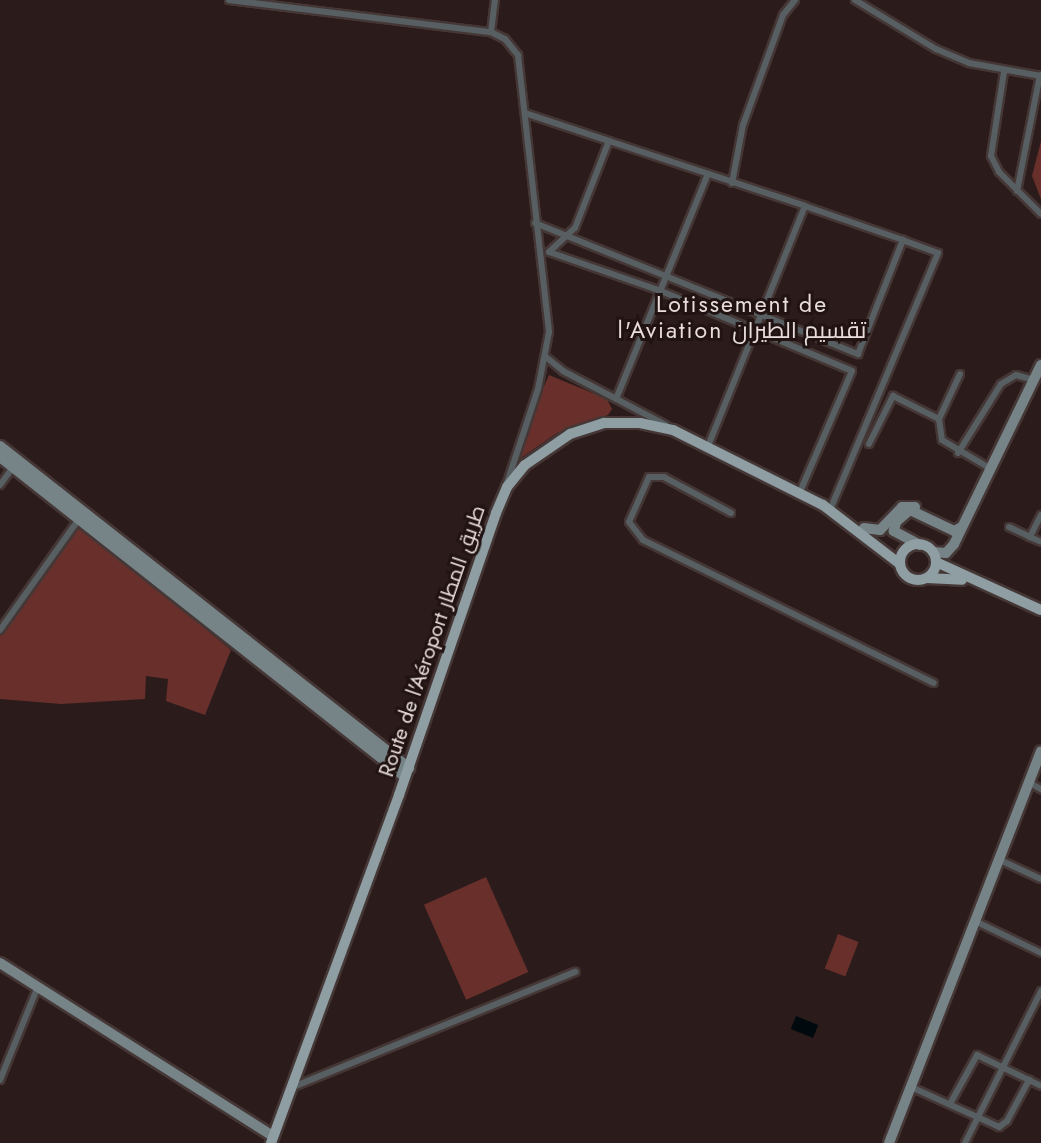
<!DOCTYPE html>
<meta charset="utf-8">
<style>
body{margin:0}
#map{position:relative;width:1041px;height:1143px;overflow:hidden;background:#2b1c1b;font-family:Jost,Cairo,sans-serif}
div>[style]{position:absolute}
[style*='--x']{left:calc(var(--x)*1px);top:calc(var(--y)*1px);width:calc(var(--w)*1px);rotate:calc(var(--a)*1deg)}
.green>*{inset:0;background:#682f2b;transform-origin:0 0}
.water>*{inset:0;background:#000a0e;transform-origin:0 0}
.roads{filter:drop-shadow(2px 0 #453736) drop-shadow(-2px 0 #453736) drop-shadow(0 2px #453736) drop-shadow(0 -2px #453736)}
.street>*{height:6px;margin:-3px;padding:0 3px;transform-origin:3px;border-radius:3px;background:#575f62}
.secondary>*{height:10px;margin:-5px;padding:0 5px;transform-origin:5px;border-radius:5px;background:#768387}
.primary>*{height:10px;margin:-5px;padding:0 5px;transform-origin:5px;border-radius:5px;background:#8e9ea3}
.primary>.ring{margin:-5px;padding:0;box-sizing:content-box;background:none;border:10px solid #8e9ea3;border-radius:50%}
span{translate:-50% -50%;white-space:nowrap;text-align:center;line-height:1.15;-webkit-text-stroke:6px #211312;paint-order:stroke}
.street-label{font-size:21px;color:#e8dddc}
.neighbourhood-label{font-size:23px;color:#e8dddc;letter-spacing:2px}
</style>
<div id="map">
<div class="green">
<i style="clip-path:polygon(1041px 141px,1041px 199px,1032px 176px)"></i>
<i style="clip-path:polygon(549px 375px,607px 399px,612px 409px,608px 415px,557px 433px,518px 460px,519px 443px)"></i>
<i style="clip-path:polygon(80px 526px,231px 650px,205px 715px,166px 701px,168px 679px,146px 676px,145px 699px,61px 704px,0 699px,0 635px)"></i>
<i style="left:486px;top:877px;width:104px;height:68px;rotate:66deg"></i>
<i style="left:838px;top:934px;width:22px;height:37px;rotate:21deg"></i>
</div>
<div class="water">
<i style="left:796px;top:1016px;width:24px;height:14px;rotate:22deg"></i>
</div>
<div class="roads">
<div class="street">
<i style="--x:229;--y:0;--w:264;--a:7"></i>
<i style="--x:491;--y:32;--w:16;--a:27"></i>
<i style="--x:505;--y:39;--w:21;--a:51"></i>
<i style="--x:518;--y:55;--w:279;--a:83.6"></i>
<i style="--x:549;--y:332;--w:58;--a:100.9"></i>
<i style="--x:538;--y:389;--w:99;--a:108.3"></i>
<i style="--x:855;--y:0;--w:95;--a:31.2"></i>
<i style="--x:936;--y:49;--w:36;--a:23"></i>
<i style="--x:969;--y:63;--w:73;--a:10.2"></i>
<i style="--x:491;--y:32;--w:32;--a:-83"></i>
<i style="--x:1004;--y:72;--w:85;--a:98.8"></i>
<i style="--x:991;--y:156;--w:18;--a:63"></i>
<i style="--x:999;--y:172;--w:59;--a:45"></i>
<i style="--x:525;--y:113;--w:89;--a:18.4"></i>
<i style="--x:732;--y:183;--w:59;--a:-79.3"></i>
<i style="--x:743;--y:125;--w:117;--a:-70"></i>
<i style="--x:783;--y:15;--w:19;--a:-51"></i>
<i style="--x:1017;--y:191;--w:118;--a:-78.8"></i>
<i style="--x:535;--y:223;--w:349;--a:22.1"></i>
<i style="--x:858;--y:354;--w:123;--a:-68.5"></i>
<i style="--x:903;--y:240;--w:104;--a:-160.9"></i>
<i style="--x:549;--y:252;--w:35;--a:-43"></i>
<i style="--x:575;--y:228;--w:93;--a:-68.7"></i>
<i style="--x:609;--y:141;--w:206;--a:18.3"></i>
<i style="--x:805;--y:206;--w:259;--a:112"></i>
<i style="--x:549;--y:252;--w:119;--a:19.2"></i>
<i style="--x:661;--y:291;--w:207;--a:22.7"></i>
<i style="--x:852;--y:371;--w:132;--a:113.3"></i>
<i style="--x:546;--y:357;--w:22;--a:39"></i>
<i style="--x:563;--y:371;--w:116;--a:27.7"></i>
<i style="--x:960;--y:374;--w:50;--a:115"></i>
<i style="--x:939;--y:419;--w:21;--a:82"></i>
<i style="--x:942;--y:440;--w:57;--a:30.6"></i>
<i style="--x:616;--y:399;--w:243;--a:-67.8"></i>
<i style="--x:869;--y:444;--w:54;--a:-63.4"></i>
<i style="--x:893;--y:396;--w:51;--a:26.6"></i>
<i style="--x:958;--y:453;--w:81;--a:-58.1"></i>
<i style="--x:1001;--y:384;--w:17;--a:-31"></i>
<i style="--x:1016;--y:375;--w:19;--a:16"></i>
<i style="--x:0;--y:485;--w:22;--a:-54"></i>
<i style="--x:830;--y:510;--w:279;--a:-67.2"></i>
<i style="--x:938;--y:253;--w:37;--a:-160"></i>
<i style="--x:731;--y:513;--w:76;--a:-151.8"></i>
<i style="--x:664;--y:477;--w:15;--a:180"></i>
<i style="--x:649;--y:477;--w:49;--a:114"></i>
<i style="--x:629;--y:522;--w:23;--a:52"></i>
<i style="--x:643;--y:540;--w:324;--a:26.2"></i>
<i style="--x:1041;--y:515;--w:25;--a:117"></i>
<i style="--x:1030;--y:537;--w:12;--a:24"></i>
<i style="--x:1009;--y:527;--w:23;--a:25"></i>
<i style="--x:0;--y:630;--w:136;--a:-54.6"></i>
<i style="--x:1030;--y:783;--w:13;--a:29"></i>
<i style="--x:1000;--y:860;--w:45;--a:24.9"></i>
<i style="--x:977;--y:922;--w:71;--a:25.8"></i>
<i style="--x:0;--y:1080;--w:98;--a:-67.9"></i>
<i style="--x:293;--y:1087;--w:305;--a:-22.2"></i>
<i style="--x:911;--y:1087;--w:97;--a:24.4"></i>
<i style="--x:999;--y:1127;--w:10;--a:-37"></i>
<i style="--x:1007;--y:1121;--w:47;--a:-61.8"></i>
<i style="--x:950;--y:1104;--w:56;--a:-61.1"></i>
<i style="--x:977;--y:1055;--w:71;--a:25.8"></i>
<i style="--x:965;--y:1143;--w:170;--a:-63.4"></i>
</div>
<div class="secondary">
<i style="--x:0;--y:446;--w:521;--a:38.21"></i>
<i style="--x:0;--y:457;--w:516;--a:38.31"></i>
<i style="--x:864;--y:528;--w:16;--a:7"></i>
<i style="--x:880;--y:530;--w:32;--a:-46"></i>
<i style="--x:902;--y:507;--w:13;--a:0"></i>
<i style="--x:920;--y:545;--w:30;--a:-152"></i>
<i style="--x:894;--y:531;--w:9;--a:-77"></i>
<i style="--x:896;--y:522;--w:18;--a:-41"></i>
<i style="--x:910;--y:510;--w:49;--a:25.5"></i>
<i style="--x:954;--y:531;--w:9;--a:-27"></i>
<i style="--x:933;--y:552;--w:13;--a:4"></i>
<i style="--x:946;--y:553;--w:12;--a:-48"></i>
<i style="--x:954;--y:544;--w:199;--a:-64.1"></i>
<i style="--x:0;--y:963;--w:323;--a:32.4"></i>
<i style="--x:889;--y:1143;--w:420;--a:-68.8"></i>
</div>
<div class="primary">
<i class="ring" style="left:900px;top:544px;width:26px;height:26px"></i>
<i style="--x:936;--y:562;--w:115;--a:24.6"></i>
<i style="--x:927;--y:578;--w:35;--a:3"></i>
<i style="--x:271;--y:1143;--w:371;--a:-69.8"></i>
<i style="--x:399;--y:795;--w:298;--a:-71"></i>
<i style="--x:496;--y:513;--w:28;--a:-67"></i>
<i style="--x:507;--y:487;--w:28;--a:-51"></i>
<i style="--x:525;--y:465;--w:55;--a:-34.6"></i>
<i style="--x:570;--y:434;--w:36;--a:-18"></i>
<i style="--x:604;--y:423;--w:36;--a:0"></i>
<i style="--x:640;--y:423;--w:34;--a:12"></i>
<i style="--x:673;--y:430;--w:168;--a:26.6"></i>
<i style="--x:823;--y:505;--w:97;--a:37.5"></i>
</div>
</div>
<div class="street-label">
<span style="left:432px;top:641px;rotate:-71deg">Route de l'Aéroport طريق المطار</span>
</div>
<div class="neighbourhood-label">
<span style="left:742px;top:317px">Lotissement de<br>l'Aviation تقسيم الطيران</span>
</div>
</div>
